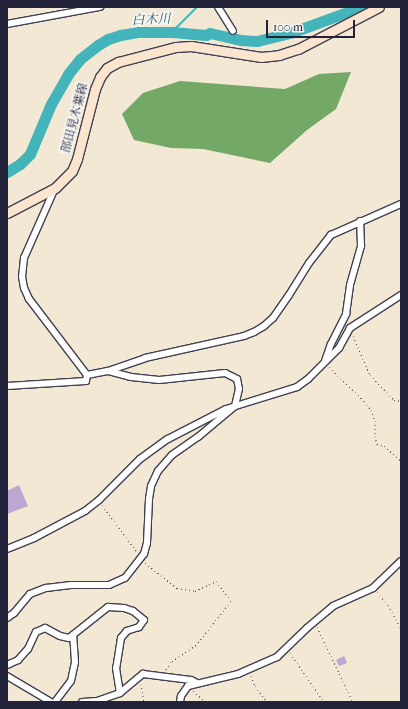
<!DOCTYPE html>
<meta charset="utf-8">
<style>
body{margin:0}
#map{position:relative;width:408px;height:709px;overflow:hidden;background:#f2e8d4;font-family:"IM FELL French Canon","Noto Serif JP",serif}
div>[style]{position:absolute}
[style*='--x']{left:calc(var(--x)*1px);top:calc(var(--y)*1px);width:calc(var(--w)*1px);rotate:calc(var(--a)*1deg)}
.forest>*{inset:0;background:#73a866}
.stream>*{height:2px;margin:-1px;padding:0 1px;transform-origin:1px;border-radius:1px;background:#44b4bb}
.river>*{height:11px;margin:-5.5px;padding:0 5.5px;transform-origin:5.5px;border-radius:5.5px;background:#44b4bb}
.building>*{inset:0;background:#bda6d2}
.path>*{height:1px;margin-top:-0.5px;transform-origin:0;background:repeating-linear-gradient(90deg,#414052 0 1px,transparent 0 4px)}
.roads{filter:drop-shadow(1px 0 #414052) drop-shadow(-1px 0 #414052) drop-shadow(0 1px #414052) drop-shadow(0 -1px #414052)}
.street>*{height:6px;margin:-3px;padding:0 3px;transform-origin:3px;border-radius:3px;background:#fff}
.secondary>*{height:9px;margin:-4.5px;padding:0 4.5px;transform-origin:4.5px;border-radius:4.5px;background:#fce5cf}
span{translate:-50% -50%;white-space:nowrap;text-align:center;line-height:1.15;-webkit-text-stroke:3.5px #f6f6f2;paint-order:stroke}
.street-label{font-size:12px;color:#22223b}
.water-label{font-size:13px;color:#305c6e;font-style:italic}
.frame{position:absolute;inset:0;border:8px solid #22223b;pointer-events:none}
.scale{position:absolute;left:266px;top:20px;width:89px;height:18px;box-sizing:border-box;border:2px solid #22223b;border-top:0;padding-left:5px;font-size:12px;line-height:14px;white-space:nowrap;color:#22223b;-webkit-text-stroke:3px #f6f6f2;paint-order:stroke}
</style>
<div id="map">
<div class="forest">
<i style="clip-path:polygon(351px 72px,336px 109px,307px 130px,270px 163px,203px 149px,171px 148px,134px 140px,122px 114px,143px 93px,180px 81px,285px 89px,319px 74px)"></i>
</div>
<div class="stream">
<i style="--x:172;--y:32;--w:35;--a:-45"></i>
</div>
<div class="river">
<i style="--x:7;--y:172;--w:15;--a:-32"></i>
<i style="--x:20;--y:164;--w:14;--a:-45"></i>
<i style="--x:30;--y:154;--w:54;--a:-67.2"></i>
<i style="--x:51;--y:104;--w:34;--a:-60"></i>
<i style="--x:68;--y:74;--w:19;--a:-51"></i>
<i style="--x:80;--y:59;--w:23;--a:-38"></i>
<i style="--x:98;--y:45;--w:12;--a:-31"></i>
<i style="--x:108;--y:39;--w:13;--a:-18"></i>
<i style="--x:120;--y:35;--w:18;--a:-9"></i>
<i style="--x:138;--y:32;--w:34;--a:0"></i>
<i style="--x:172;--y:32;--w:34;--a:5"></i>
<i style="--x:206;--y:35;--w:4;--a:-27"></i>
<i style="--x:210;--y:33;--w:32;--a:13"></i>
<i style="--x:241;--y:40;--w:16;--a:4"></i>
<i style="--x:257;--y:41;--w:37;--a:-14"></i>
<i style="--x:293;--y:32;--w:72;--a:-20.2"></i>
</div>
<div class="building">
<i style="clip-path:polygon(19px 485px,28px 506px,7px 514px,7px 491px)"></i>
<i style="clip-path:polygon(344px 656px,347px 663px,339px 666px,336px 660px)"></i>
</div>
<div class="path">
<i style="--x:353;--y:336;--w:43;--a:66.4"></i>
<i style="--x:370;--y:375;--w:35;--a:46"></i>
<i style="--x:394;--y:400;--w:4;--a:14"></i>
<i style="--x:398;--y:401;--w:4;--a:-34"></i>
<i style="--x:329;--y:367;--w:49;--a:44.2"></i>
<i style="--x:364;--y:401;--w:11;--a:52"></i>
<i style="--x:371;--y:410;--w:12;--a:70"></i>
<i style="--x:375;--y:421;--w:15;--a:90"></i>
<i style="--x:375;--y:436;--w:8;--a:76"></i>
<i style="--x:377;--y:444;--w:7;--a:16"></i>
<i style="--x:384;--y:446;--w:23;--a:41"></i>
<i style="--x:102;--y:505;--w:59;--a:53.3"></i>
<i style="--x:145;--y:563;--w:41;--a:38"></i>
<i style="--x:177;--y:588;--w:18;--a:9"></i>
<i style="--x:195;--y:591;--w:23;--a:-25"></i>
<i style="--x:216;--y:581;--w:25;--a:53"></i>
<i style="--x:231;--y:601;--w:56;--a:128.5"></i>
<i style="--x:196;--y:645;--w:30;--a:146"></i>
<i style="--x:171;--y:662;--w:11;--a:124"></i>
<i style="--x:377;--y:592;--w:17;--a:50"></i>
<i style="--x:388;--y:605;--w:26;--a:61"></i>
<i style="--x:317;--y:627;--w:83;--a:64.4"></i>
<i style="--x:290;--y:653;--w:60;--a:55.2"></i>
<i style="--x:251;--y:676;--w:11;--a:68"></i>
<i style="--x:255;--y:686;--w:20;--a:53"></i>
<i style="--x:141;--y:684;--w:18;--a:81"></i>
<i style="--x:193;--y:691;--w:17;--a:40"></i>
</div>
<div class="roads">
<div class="street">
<i style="--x:218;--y:7;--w:28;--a:58"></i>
<i style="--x:7;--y:24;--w:95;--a:-10.4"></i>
<i style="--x:325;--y:361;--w:18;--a:-71"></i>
<i style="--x:331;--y:344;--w:34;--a:-63"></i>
<i style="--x:346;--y:314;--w:29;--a:-82"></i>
<i style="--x:350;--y:285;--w:41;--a:-74.2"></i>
<i style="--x:361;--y:246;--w:25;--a:-92"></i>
<i style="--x:87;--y:375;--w:21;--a:-11"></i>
<i style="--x:108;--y:371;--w:39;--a:-19"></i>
<i style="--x:145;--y:358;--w:101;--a:-12.5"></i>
<i style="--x:244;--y:336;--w:11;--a:-22"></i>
<i style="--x:254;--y:332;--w:12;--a:-31"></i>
<i style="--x:264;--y:326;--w:12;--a:-42"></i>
<i style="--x:273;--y:318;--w:28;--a:-55"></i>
<i style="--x:289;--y:295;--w:38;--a:-58"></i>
<i style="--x:309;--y:263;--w:36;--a:-52"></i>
<i style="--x:331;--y:235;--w:77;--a:-23.9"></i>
<i style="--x:7;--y:386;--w:79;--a:-3.6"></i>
<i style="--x:86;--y:381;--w:6;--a:-81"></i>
<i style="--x:87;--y:375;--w:96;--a:-127.3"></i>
<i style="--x:29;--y:299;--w:12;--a:-114"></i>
<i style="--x:24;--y:288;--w:11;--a:-100"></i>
<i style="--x:22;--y:277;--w:19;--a:-84"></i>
<i style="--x:24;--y:258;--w:77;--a:-66.1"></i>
<i style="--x:7;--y:549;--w:29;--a:-22"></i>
<i style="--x:34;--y:538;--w:58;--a:-27.9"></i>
<i style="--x:85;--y:511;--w:18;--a:-38"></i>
<i style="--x:99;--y:500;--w:58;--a:-45"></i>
<i style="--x:140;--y:459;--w:34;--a:-36"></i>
<i style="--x:168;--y:439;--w:65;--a:-27.3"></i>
<i style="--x:226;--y:409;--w:74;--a:-17.2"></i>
<i style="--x:297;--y:387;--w:14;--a:-36"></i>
<i style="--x:308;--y:379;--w:44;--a:-45"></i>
<i style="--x:339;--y:348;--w:23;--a:-61"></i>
<i style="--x:350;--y:328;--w:61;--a:-32.9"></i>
<i style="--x:7;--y:618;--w:9;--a:-36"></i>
<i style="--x:14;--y:613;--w:25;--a:-50"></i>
<i style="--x:30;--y:594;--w:17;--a:-21"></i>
<i style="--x:46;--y:588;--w:25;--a:-7"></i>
<i style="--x:71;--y:585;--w:38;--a:0"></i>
<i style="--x:109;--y:585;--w:17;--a:-24"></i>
<i style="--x:125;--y:578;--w:31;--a:-52"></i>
<i style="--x:144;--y:554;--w:11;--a:-75"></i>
<i style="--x:147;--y:543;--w:44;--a:-87.4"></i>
<i style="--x:149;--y:499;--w:13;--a:-81"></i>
<i style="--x:151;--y:486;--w:17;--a:-65"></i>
<i style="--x:158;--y:471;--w:21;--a:-49"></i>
<i style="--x:172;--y:455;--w:32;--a:-35"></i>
<i style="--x:198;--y:437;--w:48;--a:-40"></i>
<i style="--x:235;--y:406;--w:17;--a:-77"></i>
<i style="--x:239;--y:389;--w:10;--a:-101"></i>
<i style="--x:237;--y:379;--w:13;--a:-153"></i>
<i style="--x:225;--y:373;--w:66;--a:173.9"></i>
<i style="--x:159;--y:380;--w:28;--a:-174"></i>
<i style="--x:131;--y:377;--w:24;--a:-165"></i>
<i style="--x:7;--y:665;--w:12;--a:-24"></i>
<i style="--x:18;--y:660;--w:15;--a:-48"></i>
<i style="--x:28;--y:649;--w:19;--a:-65"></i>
<i style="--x:36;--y:632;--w:10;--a:-24"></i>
<i style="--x:45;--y:628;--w:17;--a:28"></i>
<i style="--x:60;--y:636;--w:9;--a:13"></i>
<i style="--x:69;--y:638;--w:50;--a:-38.5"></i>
<i style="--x:108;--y:607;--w:16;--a:4"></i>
<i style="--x:124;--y:608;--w:9;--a:18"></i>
<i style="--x:133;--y:611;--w:14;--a:39"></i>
<i style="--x:144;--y:620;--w:9;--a:126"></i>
<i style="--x:139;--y:627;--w:13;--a:162"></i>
<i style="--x:127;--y:631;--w:9;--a:131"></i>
<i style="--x:121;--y:638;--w:30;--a:99"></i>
<i style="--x:116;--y:668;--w:25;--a:81"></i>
<i style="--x:7;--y:676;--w:51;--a:30.6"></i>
<i style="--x:55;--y:702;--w:26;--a:-53"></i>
<i style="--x:71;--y:681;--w:19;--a:-78"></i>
<i style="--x:75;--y:662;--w:27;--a:-94"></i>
<i style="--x:82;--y:702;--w:15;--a:-4"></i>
<i style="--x:97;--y:701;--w:24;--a:-19"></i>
<i style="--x:120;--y:693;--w:30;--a:-40"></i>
<i style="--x:143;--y:674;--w:48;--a:7.1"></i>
<i style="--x:191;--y:680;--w:7;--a:27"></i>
<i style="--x:180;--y:702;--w:6;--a:-81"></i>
<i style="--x:181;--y:696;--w:12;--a:-55"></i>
<i style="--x:188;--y:686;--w:51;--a:-13.5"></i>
<i style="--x:238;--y:674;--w:43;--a:-23.6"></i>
<i style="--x:277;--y:657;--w:42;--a:-44"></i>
<i style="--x:307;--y:628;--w:34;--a:-40"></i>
<i style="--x:333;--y:606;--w:44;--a:-24.2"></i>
<i style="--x:373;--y:588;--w:39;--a:-44"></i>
</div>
<div class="secondary">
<i style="--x:7;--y:213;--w:54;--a:-27.5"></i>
<i style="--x:55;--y:188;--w:24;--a:-45"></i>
<i style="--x:72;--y:171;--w:13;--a:-67"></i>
<i style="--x:77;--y:159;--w:72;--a:-75.6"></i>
<i style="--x:95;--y:89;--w:13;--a:-67"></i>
<i style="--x:100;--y:77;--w:11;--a:-52"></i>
<i style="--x:107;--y:68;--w:13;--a:-29"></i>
<i style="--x:118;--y:62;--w:60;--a:-14.5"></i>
<i style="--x:176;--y:47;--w:15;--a:-4"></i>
<i style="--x:191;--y:46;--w:71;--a:8.9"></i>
<i style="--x:261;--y:57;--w:18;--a:-6"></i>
<i style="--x:279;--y:55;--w:20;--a:-18"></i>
<i style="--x:298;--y:49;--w:91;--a:-27.4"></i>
</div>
</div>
<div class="street-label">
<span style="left:75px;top:118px;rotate:-75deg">部田見木葉線</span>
</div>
<div class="water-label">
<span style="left:151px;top:20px;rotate:-3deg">白木川</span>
</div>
<div class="frame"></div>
<div class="scale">100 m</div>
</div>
